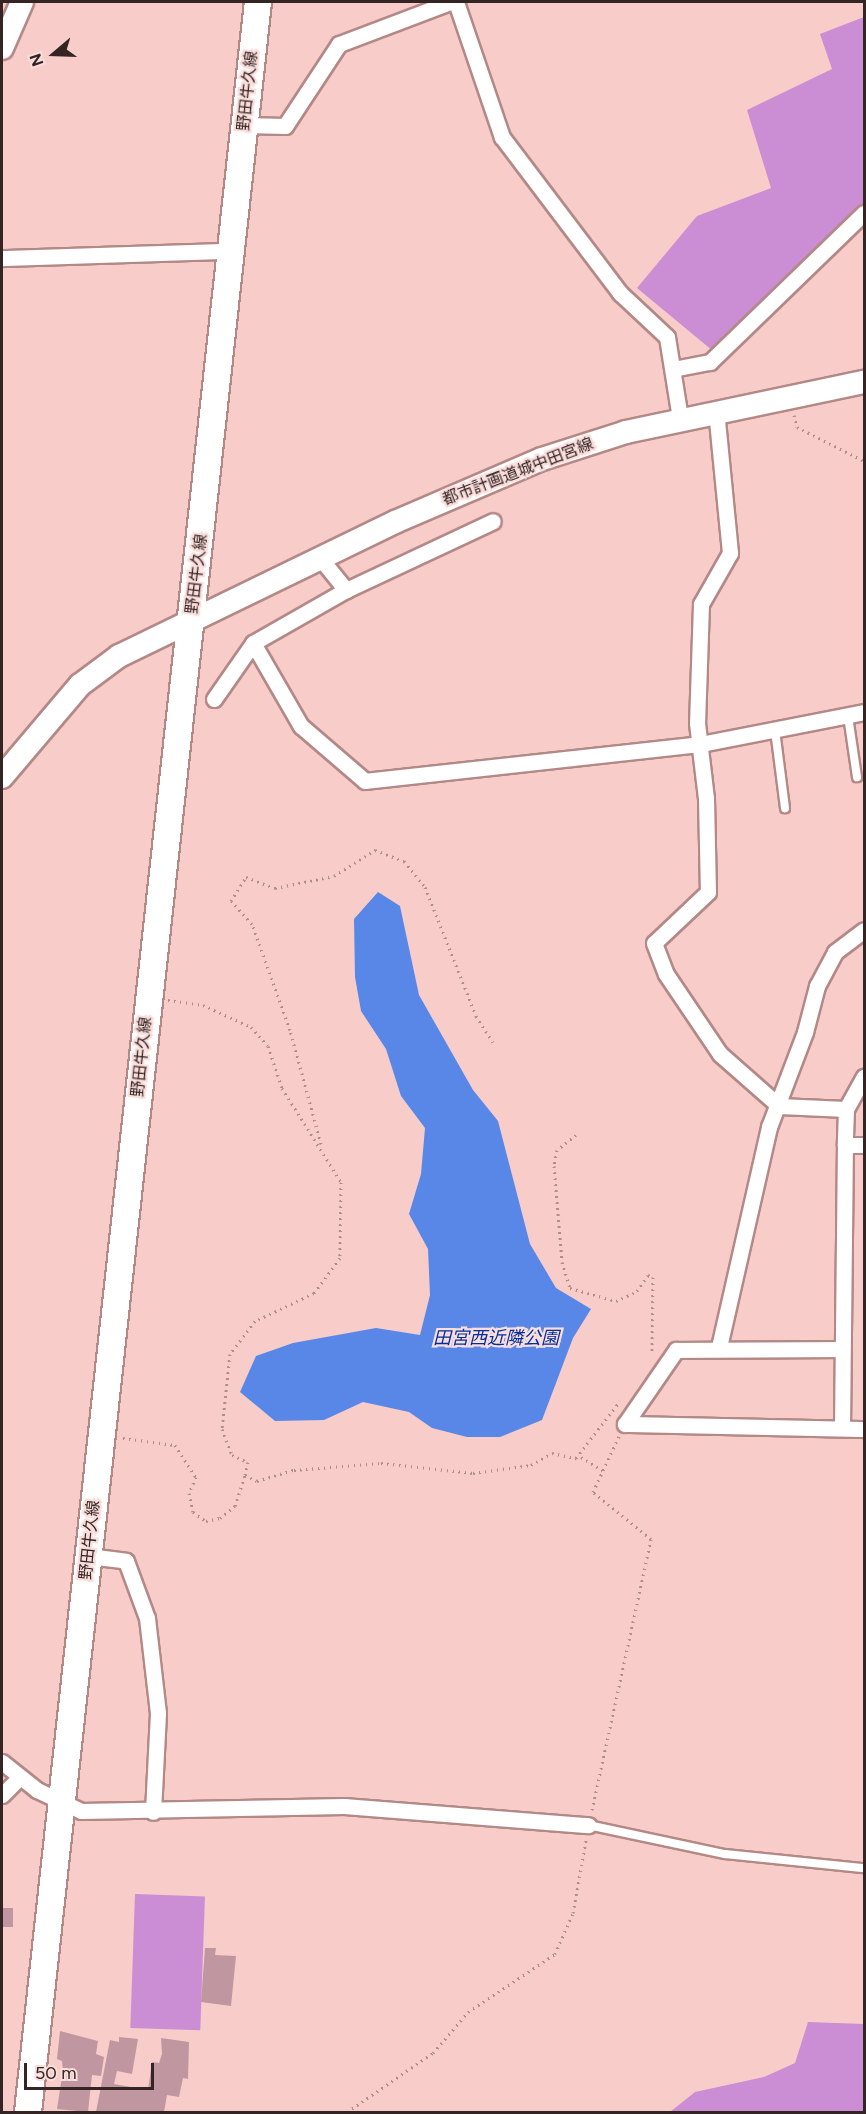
<!DOCTYPE html>
<meta charset="utf-8">
<style>
body{margin:0}
#map{position:relative;width:866px;height:2114px;overflow:hidden;background:#f8ccc9;font-family:Figtree,"Noto Sans JP",sans-serif}
div>[style]{position:absolute}
[style*='--x']{left:calc(var(--x)*1px);top:calc(var(--y)*1px);width:calc(var(--w)*1px);rotate:calc(var(--a)*1deg)}
.green>*{inset:0;background:#cb8dd3;transform-origin:0 0}
.water>*{inset:0;background:#5887e8}
.building>*{inset:0;background:#c097a0;transform-origin:0 0}
.path>*{height:3px;margin-top:-1.5px;transform-origin:0;background:repeating-linear-gradient(90deg,#af8d8b 0 1.5px,transparent 0 6px)}
.roads{filter:drop-shadow(2px 0 #b38987) drop-shadow(-2px 0 #b38987) drop-shadow(0 2px #b38987) drop-shadow(0 -2px #b38987)}
.lane>*{height:8px;margin:-4px;padding:0 4px;transform-origin:4px;border-radius:4px;background:#fff}
.street>*{height:15px;margin:-7.5px;padding:0 7.5px;transform-origin:7.5px;border-radius:7.5px;background:#fff}
.secondary>*{height:22px;margin:-11px;padding:0 11px;transform-origin:11px;border-radius:11px;background:#fff}
.primary>*{height:26px;margin:-13px;padding:0 13px;transform-origin:13px;border-radius:13px;background:#fff}
span{translate:-50% -50%;white-space:nowrap;text-align:center;line-height:1.15;-webkit-text-stroke:4.5px #f9dedc;paint-order:stroke}
.street-label{font-size:16px;color:#342423}
.water-label{font-size:18px;color:#012e9e;font-style:italic}
.frame{position:absolute;inset:0;border:3px solid #342423;pointer-events:none}
.north{position:absolute;left:24px;top:24px;width:60px;height:60px;-webkit-text-stroke:4px #f9dedc;paint-order:stroke;rotate:251deg;font-size:16px;font-weight:700;line-height:24px;text-align:center;color:#342423}
.north::after{content:'';display:block;margin:auto;width:21px;height:27px;background:#342423;clip-path:polygon(50% 0,100% 100%,50% 72%,0 100%)}
.scale{position:absolute;left:24px;top:2063px;width:130px;height:27px;box-sizing:border-box;border:3px solid #342423;border-top:0;padding-left:8px;font-size:18px;line-height:21px;white-space:nowrap;color:#342423;-webkit-text-stroke:4px #f9dedc;paint-order:stroke}
</style>
<div id="map">
<div class="green">
<i style="clip-path:polygon(864px 17px,864px 211px,713px 351px,637px 288px,697px 216px,771px 188px,747px 110px,832px 69px,820px 34px)"></i>
<i style="left:135px;top:1894px;width:70px;height:134px;rotate:2deg"></i>
<i style="clip-path:polygon(808px 2022px,864px 2024px,864px 2112px,670px 2112px,695px 2092px,764px 2077px,795px 2063px)"></i>
</div>
<div class="water">
<i style="clip-path:polygon(378px 892px,400px 906px,419px 995px,473px 1090px,498px 1121px,530px 1244px,556px 1288px,591px 1309px,573px 1338px,542px 1420px,500px 1437px,467px 1437px,432px 1428px,409px 1412px,363px 1402px,324px 1420px,275px 1421px,240px 1392px,256px 1356px,293px 1343px,376px 1328px,420px 1335px,430px 1295px,428px 1249px,409px 1214px,421px 1174px,425px 1128px,401px 1096px,386px 1049px,361px 1011px,355px 977px,354px 919px)"></i>
</div>
<div class="building">
<i style="left:2px;top:1908px;width:11px;height:19px"></i>
<i style="clip-path:polygon(205px 1948px,216px 1948px,215px 1955px,236px 1956px,231px 2006px,201px 2002px)"></i>
<i style="clip-path:polygon(60px 2031px,98px 2041px,96px 2054px,104px 2057px,101px 2076px,92px 2075px,88px 2112px,57px 2109px,63px 2070px,62px 2061px,57px 2059px)"></i>
<i style="clip-path:polygon(119px 2037px,138px 2039px,132px 2074px,117px 2071px,114px 2084px,148px 2090px,152px 2062px,159px 2063px,162px 2054px,161px 2038px,189px 2042px,188px 2079px,183px 2078px,179px 2097px,167px 2095px,164px 2112px,96px 2112px,110px 2040px,119px 2042px)"></i>
</div>
<div class="path">
<i style="--x:794;--y:415;--w:12;--a:76"></i>
<i style="--x:797;--y:427;--w:75;--a:26.9"></i>
<i style="--x:168;--y:1000;--w:35;--a:8"></i>
<i style="--x:203;--y:1005;--w:53;--a:24.6"></i>
<i style="--x:251;--y:1027;--w:25;--a:48"></i>
<i style="--x:268;--y:1046;--w:44;--a:71.6"></i>
<i style="--x:282;--y:1088;--w:111;--a:57.9"></i>
<i style="--x:341;--y:1182;--w:76;--a:90.8"></i>
<i style="--x:340;--y:1258;--w:44;--a:126.6"></i>
<i style="--x:314;--y:1293;--w:65;--a:154.6"></i>
<i style="--x:255;--y:1321;--w:41;--a:127.1"></i>
<i style="--x:230;--y:1354;--w:75;--a:96.1"></i>
<i style="--x:222;--y:1429;--w:28;--a:69"></i>
<i style="--x:232;--y:1455;--w:17;--a:24"></i>
<i style="--x:248;--y:1462;--w:13;--a:103"></i>
<i style="--x:245;--y:1475;--w:13;--a:27"></i>
<i style="--x:257;--y:1481;--w:39;--a:-17"></i>
<i style="--x:294;--y:1470;--w:87;--a:-4.6"></i>
<i style="--x:381;--y:1463;--w:93;--a:6.2"></i>
<i style="--x:473;--y:1473;--w:59;--a:-7.9"></i>
<i style="--x:531;--y:1465;--w:24;--a:-30"></i>
<i style="--x:552;--y:1453;--w:25;--a:12"></i>
<i style="--x:576;--y:1458;--w:72;--a:-52.3"></i>
<i style="--x:576;--y:1135;--w:24;--a:142"></i>
<i style="--x:557;--y:1150;--w:16;--a:101"></i>
<i style="--x:554;--y:1166;--w:96;--a:85.2"></i>
<i style="--x:562;--y:1262;--w:27;--a:73"></i>
<i style="--x:570;--y:1288;--w:48;--a:15.8"></i>
<i style="--x:616;--y:1301;--w:23;--a:-25"></i>
<i style="--x:637;--y:1291;--w:19;--a:-55"></i>
<i style="--x:648;--y:1275;--w:5;--a:22"></i>
<i style="--x:653;--y:1277;--w:77;--a:90.7"></i>
<i style="--x:321;--y:1144;--w:118;--a:-105.2"></i>
<i style="--x:290;--y:1030;--w:113;--a:-109.7"></i>
<i style="--x:252;--y:924;--w:31;--a:-132"></i>
<i style="--x:231;--y:901;--w:28;--a:-58"></i>
<i style="--x:246;--y:877;--w:31;--a:21"></i>
<i style="--x:275;--y:888;--w:60;--a:-11.5"></i>
<i style="--x:334;--y:876;--w:49;--a:-32.4"></i>
<i style="--x:375;--y:850;--w:31;--a:21"></i>
<i style="--x:404;--y:861;--w:33;--a:51"></i>
<i style="--x:425;--y:887;--w:139;--a:68.4"></i>
<i style="--x:476;--y:1016;--w:31;--a:57"></i>
<i style="--x:123;--y:1438;--w:52;--a:7.7"></i>
<i style="--x:175;--y:1445;--w:38;--a:57"></i>
<i style="--x:196;--y:1477;--w:17;--a:114"></i>
<i style="--x:189;--y:1493;--w:19;--a:78"></i>
<i style="--x:193;--y:1512;--w:16;--a:35"></i>
<i style="--x:206;--y:1521;--w:14;--a:-12"></i>
<i style="--x:220;--y:1518;--w:19;--a:-39"></i>
<i style="--x:235;--y:1506;--w:32;--a:-72"></i>
<i style="--x:581;--y:1457;--w:26;--a:32"></i>
<i style="--x:592;--y:1810;--w:277;--a:-77.7"></i>
<i style="--x:651;--y:1539;--w:75;--a:-141"></i>
<i style="--x:593;--y:1492;--w:62;--a:-65.1"></i>
<i style="--x:347;--y:2112;--w:104;--a:-34.5"></i>
<i style="--x:433;--y:2053;--w:54;--a:-49.5"></i>
<i style="--x:468;--y:2012;--w:105;--a:-33.7"></i>
<i style="--x:555;--y:1954;--w:45;--a:-66.3"></i>
<i style="--x:573;--y:1913;--w:74;--a:-79.9"></i>
</div>
<div class="roads">
<div class="lane">
<i style="--x:848;--y:716;--w:62;--a:81.6"></i>
<i style="--x:775;--y:730;--w:79;--a:82.7"></i>
<i style="--x:588;--y:1825;--w:140;--a:12"></i>
<i style="--x:725;--y:1854;--w:140;--a:5.8"></i>
</div>
<div class="street">
<i style="--x:456;--y:2;--w:143;--a:71.2"></i>
<i style="--x:502;--y:137;--w:196;--a:52.9"></i>
<i style="--x:620;--y:293;--w:64;--a:43.1"></i>
<i style="--x:667;--y:337;--w:82;--a:80.9"></i>
<i style="--x:245;--y:125;--w:40;--a:1.4"></i>
<i style="--x:285;--y:126;--w:98;--a:-56.6"></i>
<i style="--x:339;--y:44;--w:119;--a:-20.7"></i>
<i style="--x:2;--y:258;--w:228;--a:-1.8"></i>
<i style="--x:673;--y:369;--w:38;--a:-11"></i>
<i style="--x:710;--y:362;--w:214;--a:-44.1"></i>
<i style="--x:716;--y:410;--w:144;--a:84.4"></i>
<i style="--x:730;--y:553;--w:59;--a:119.6"></i>
<i style="--x:701;--y:604;--w:119;--a:91.9"></i>
<i style="--x:697;--y:723;--w:76;--a:83.2"></i>
<i style="--x:706;--y:798;--w:94;--a:88.8"></i>
<i style="--x:708;--y:892;--w:74;--a:136.6"></i>
<i style="--x:654;--y:943;--w:33;--a:69"></i>
<i style="--x:666;--y:974;--w:97;--a:56"></i>
<i style="--x:720;--y:1054;--w:79;--a:41.4"></i>
<i style="--x:779;--y:1106;--w:67;--a:2.6"></i>
<i style="--x:846;--y:1109;--w:36;--a:92"></i>
<i style="--x:845;--y:1145;--w:19;--a:0"></i>
<i style="--x:321;--y:559;--w:40;--a:51"></i>
<i style="--x:253;--y:643;--w:96;--a:60"></i>
<i style="--x:301;--y:726;--w:84;--a:40.7"></i>
<i style="--x:365;--y:781;--w:338;--a:-6.3"></i>
<i style="--x:701;--y:744;--w:166;--a:-11.1"></i>
<i style="--x:214;--y:699;--w:68;--a:-55.1"></i>
<i style="--x:253;--y:643;--w:107;--a:-29.7"></i>
<i style="--x:346;--y:590;--w:162;--a:-25.1"></i>
<i style="--x:846;--y:1109;--w:37;--a:-61"></i>
<i style="--x:719;--y:1347;--w:226;--a:-77.2"></i>
<i style="--x:769;--y:1127;--w:102;--a:-69.2"></i>
<i style="--x:805;--y:1032;--w:48;--a:-75.4"></i>
<i style="--x:817;--y:986;--w:38;--a:-62"></i>
<i style="--x:835;--y:952;--w:36;--a:-37"></i>
<i style="--x:625;--y:1424;--w:90;--a:-55.4"></i>
<i style="--x:676;--y:1350;--w:164;--a:-0.3"></i>
<i style="--x:625;--y:1424;--w:239;--a:1.2"></i>
<i style="--x:842;--y:1428;--w:283;--a:-89.4"></i>
<i style="--x:88;--y:1556;--w:38;--a:7"></i>
<i style="--x:126;--y:1561;--w:61;--a:69.8"></i>
<i style="--x:147;--y:1618;--w:96;--a:83.4"></i>
<i style="--x:158;--y:1713;--w:99;--a:92.9"></i>
<i style="--x:2;--y:1762;--w:45;--a:38.7"></i>
<i style="--x:37;--y:1790;--w:49;--a:25.5"></i>
<i style="--x:81;--y:1811;--w:263;--a:-1.1"></i>
<i style="--x:344;--y:1806;--w:245;--a:4.5"></i>
<i style="--x:2;--y:1795;--w:24;--a:-45"></i>
</div>
<div class="secondary">
<i style="--x:2;--y:48;--w:50;--a:-66.5"></i>
<i style="--x:2;--y:777;--w:121;--a:-49.7"></i>
<i style="--x:80;--y:685;--w:49;--a:-36.6"></i>
<i style="--x:119;--y:656;--w:307;--a:-25.9"></i>
<i style="--x:395;--y:522;--w:160;--a:-23.2"></i>
<i style="--x:542;--y:459;--w:88;--a:-17.8"></i>
<i style="--x:626;--y:432;--w:243;--a:-11.9"></i>
</div>
<div class="primary">
<i style="--x:28;--y:2112;--w:2122;--a:-83.78"></i>
</div>
</div>
<div class="street-label">
<span style="left:248px;top:91px;rotate:-84deg">野田牛久線</span>
<span style="left:518px;top:472px;rotate:-21deg">都市計画道城中田宮線</span>
<span style="left:197px;top:574px;rotate:-83deg">野田牛久線</span>
<span style="left:142px;top:1057px;rotate:-84deg">野田牛久線</span>
<span style="left:90px;top:1540px;rotate:-84deg">野田牛久線</span>
</div>
<div class="water-label">
<span style="left:496px;top:1338px">田宮西近隣公園</span>
</div>
<div class="frame"></div>
<div class="north">N</div>
<div class="scale">50 m</div>
</div>
